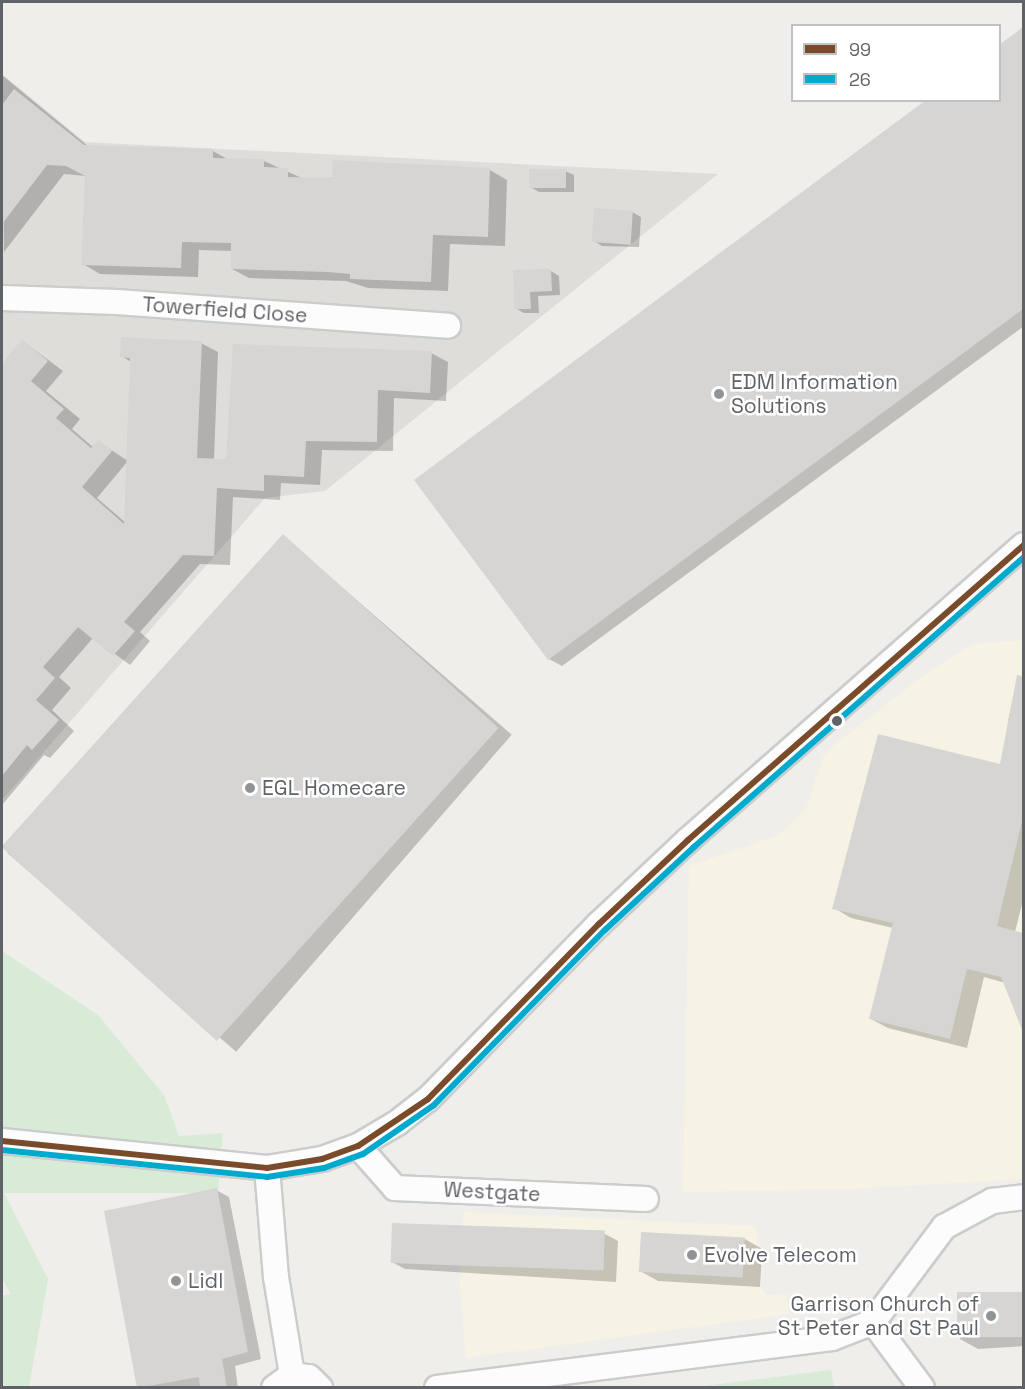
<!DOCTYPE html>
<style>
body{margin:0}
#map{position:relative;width:1025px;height:1389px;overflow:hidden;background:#efeeea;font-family:"Space Grotesk",sans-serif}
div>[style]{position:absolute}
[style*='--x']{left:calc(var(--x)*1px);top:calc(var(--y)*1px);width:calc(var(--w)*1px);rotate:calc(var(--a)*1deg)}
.commercial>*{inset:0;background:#f7f3e4}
.industrial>*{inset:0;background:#dfddda}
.green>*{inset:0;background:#d8ebd6}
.shadow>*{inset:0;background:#0003;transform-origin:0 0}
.building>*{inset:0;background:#d6d5d3;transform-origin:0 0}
.roads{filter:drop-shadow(2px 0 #cbcccc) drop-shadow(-2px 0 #cbcccc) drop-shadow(0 2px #cbcccc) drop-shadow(0 -2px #cbcccc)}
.minor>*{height:24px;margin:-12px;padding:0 12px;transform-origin:12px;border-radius:12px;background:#fdfcfc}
.bus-1>*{height:6px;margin:-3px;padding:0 3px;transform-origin:3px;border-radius:3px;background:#7a4b2a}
.bus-2>*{height:6px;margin:-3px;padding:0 3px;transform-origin:3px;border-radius:3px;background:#00a9ce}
.dots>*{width:16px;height:16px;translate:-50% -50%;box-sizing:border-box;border:3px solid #fff;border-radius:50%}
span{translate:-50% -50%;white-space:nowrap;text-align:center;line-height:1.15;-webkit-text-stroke:5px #fff;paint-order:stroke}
.street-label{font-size:21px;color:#5f6368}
.poi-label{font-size:21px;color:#5f6368}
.left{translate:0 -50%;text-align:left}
.right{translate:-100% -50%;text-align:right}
.frame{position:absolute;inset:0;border:3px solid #5f6368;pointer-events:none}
.legend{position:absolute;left:791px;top:24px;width:210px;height:78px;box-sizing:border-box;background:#fff;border:2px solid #bfc1c3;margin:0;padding:8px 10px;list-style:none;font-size:18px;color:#5f6368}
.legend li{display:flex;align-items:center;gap:12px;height:30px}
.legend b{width:30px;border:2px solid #bfc1c3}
</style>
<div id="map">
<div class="commercial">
<i style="clip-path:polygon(1023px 640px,1023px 1179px,850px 1189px,683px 1192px,689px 866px,777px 836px,806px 809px,823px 757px,834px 745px,932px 669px,973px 644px)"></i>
<i style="clip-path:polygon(463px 1212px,756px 1226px,761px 1288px,767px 1295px,786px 1294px,789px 1314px,466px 1358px,460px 1287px)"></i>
</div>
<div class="industrial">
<i style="clip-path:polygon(2px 74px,85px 142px,718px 174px,325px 491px,265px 498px,2px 800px)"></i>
</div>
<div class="green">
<i style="clip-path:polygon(2px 951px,98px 1015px,164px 1095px,179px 1136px,223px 1133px,218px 1193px,4px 1193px,48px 1279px,29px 1387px,2px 1387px,2px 1296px,11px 1294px,2px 1279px)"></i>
<i style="clip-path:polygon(831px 1370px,834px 1387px,695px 1387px)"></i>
</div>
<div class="shadow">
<i style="clip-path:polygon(1024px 29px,1024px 326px,562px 666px,549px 659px,1000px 100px,1000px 47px)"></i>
<i style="clip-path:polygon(2px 75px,89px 147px,213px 151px,229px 160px,264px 161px,304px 179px,490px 170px,507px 180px,505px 246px,450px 244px,448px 291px,368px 288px,346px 281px,249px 278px,232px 269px,232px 251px,199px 250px,198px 277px,100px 274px,83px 264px,86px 176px,64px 174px,4px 252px)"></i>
<i style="clip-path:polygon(565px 171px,574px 175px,574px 192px,539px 192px,530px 187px)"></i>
<i style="clip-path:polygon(632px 212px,641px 217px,639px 247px,602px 246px,594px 241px)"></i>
<i style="clip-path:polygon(551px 271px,559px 276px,560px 295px,538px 296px,539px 313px,524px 313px,515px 308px,514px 272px)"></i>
<i style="clip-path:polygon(23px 341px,63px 371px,46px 391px,80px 419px,72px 429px,94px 448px,99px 442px,128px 461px,97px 498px,125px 522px,131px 362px,122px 356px,201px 343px,218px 352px,214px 460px,228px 460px,431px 353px,448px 362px,446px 401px,394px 398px,393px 451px,322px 450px,320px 485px,281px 483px,280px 500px,233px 497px,230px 565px,200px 564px,140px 632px,150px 641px,130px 665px,93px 638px,59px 677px,71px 688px,52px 710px,74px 731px,50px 758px,44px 755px,2px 805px,2px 414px,8px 406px,2px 400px,2px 366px)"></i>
<i style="left:283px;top:536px;width:303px;height:420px;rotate:41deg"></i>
<i style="clip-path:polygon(1012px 703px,1024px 706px,1024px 896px,1015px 932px,1024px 934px,1024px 1031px,1005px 983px,984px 977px,967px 1048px,888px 1028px,871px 1019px,893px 928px,851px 918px,834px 908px,1001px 766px,1012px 723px,1008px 721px)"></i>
<i style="clip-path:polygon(216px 1190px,229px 1197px,261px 1359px,235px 1366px,238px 1388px,140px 1388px)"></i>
<i style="clip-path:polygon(393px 1224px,605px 1234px,618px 1241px,616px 1282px,405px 1269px,392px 1262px)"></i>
<i style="clip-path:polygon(643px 1233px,745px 1239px,762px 1249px,760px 1287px,658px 1281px,640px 1271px)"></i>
<i style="clip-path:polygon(1024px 1293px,1024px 1346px,978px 1349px,960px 1339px,959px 1296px)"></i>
</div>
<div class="building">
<i style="clip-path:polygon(1023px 27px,1023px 309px,548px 660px,414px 480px,926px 100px,999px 100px,999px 45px)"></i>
<i style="clip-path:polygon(14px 89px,84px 145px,213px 149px,213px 158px,264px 159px,264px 167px,288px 168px,288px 177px,332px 178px,333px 160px,490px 168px,488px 237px,433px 235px,431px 282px,350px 279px,350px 274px,328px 272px,231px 269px,231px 243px,182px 242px,181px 268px,81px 265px,85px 176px,66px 166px,47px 165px,2px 224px,2px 105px)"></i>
<i style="left:529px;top:169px;width:37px;height:19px"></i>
<i style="left:594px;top:208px;width:39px;height:34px;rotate:4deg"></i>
<i style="clip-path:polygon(551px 269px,552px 291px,530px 292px,531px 309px,514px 309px,513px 270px)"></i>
<i style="clip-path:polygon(121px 337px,202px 341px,197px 458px,226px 459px,233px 344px,432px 351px,430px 393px,378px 390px,377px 442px,306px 441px,304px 477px,264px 475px,264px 491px,217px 488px,214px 556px,183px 555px,124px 622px,135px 631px,113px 656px,78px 627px,43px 667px,55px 678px,36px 700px,59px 720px,32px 750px,27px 745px,2px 776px,2px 364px,22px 339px,48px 361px,31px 381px,64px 409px,56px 418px,91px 448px,99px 440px,112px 451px,82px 487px,124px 524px,130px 358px,120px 357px)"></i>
<i style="left:283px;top:534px;width:290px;height:421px;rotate:42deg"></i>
<i style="clip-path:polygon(1017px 675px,1023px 676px,1023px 817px,997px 926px,1023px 933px,1023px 1032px,1001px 977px,967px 969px,950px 1039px,869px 1019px,893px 923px,832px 909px,878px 734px,1000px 764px)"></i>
<i style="clip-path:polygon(217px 1188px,248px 1352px,222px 1359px,227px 1388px,200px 1388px,199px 1377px,137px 1388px,104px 1211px)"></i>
<i style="left:392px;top:1223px;width:213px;height:40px;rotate:2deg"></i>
<i style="left:641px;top:1232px;width:104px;height:40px;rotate:3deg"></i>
<i style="left:1023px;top:1292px;width:45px;height:66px;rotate:90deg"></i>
</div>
<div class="roads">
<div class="minor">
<i style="--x:2;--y:298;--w:115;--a:2"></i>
<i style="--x:117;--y:302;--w:332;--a:4.1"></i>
<i style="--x:2;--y:1141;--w:266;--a:5.8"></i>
<i style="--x:267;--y:1168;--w:56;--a:-9.3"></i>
<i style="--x:322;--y:1159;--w:38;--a:-20"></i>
<i style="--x:358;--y:1146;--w:45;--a:-30.5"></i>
<i style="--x:397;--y:1123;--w:39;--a:-38"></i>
<i style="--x:428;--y:1099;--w:245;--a:-45.7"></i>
<i style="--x:599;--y:924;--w:122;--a:-43.3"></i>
<i style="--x:688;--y:840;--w:447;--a:-41.3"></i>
<i style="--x:358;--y:1146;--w:56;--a:48.6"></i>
<i style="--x:395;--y:1188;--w:251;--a:2.5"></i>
<i style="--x:267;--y:1168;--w:109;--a:85.3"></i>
<i style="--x:276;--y:1277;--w:99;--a:80.7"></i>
<i style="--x:873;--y:1322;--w:82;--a:53.4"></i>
<i style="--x:274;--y:1388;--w:22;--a:-36"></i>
<i style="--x:292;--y:1375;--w:17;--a:7"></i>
<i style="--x:309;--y:1377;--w:16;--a:45"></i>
<i style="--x:437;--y:1388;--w:398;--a:-7.2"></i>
<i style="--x:832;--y:1338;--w:44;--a:-21.3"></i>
<i style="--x:873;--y:1322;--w:119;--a:-53.2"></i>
<i style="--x:944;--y:1227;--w:55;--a:-28.4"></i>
<i style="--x:992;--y:1201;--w:32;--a:-7"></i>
</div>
</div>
<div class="bus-1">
<i style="--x:2;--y:1141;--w:266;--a:5.8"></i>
<i style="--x:267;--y:1168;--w:56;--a:-9.3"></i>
<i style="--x:322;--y:1159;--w:38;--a:-20"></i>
<i style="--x:358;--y:1146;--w:84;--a:-33.9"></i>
<i style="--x:428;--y:1099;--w:245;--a:-45.7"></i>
<i style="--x:599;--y:924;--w:122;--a:-43.3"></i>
<i style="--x:688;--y:840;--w:447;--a:-41.3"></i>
</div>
<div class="bus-2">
<i style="--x:2;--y:1150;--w:266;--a:5.8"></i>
<i style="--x:267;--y:1177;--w:58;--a:-9"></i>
<i style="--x:324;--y:1168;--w:41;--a:-19.7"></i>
<i style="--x:363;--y:1154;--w:86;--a:-34.6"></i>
<i style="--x:434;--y:1105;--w:245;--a:-45.7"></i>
<i style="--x:605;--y:930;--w:122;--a:-43"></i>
<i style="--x:694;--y:847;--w:439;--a:-41.3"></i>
</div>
<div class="dots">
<i style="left:719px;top:394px;background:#919496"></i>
<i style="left:837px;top:721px;background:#5f6368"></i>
<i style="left:250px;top:788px;background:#919496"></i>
<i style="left:692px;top:1255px;background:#919496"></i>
<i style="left:176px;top:1281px;background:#919496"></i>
<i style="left:991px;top:1316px;background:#919496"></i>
</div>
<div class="street-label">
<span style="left:225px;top:310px;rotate:4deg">Towerfield Close</span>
<span style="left:492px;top:1192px;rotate:3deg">Westgate</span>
</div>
<div class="poi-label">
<span class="left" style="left:731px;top:394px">EDM Information<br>Solutions</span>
<span class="left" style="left:262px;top:788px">EGL Homecare</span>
<span class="left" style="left:704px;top:1255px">Evolve Telecom</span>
<span class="left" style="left:188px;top:1281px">Lidl</span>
<span class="right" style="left:979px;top:1316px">Garrison Church of<br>St Peter and St Paul</span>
</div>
<div class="frame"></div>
<ul class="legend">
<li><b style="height:8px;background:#7a4b2a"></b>99</li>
<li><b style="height:8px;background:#00a9ce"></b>26</li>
</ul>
</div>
